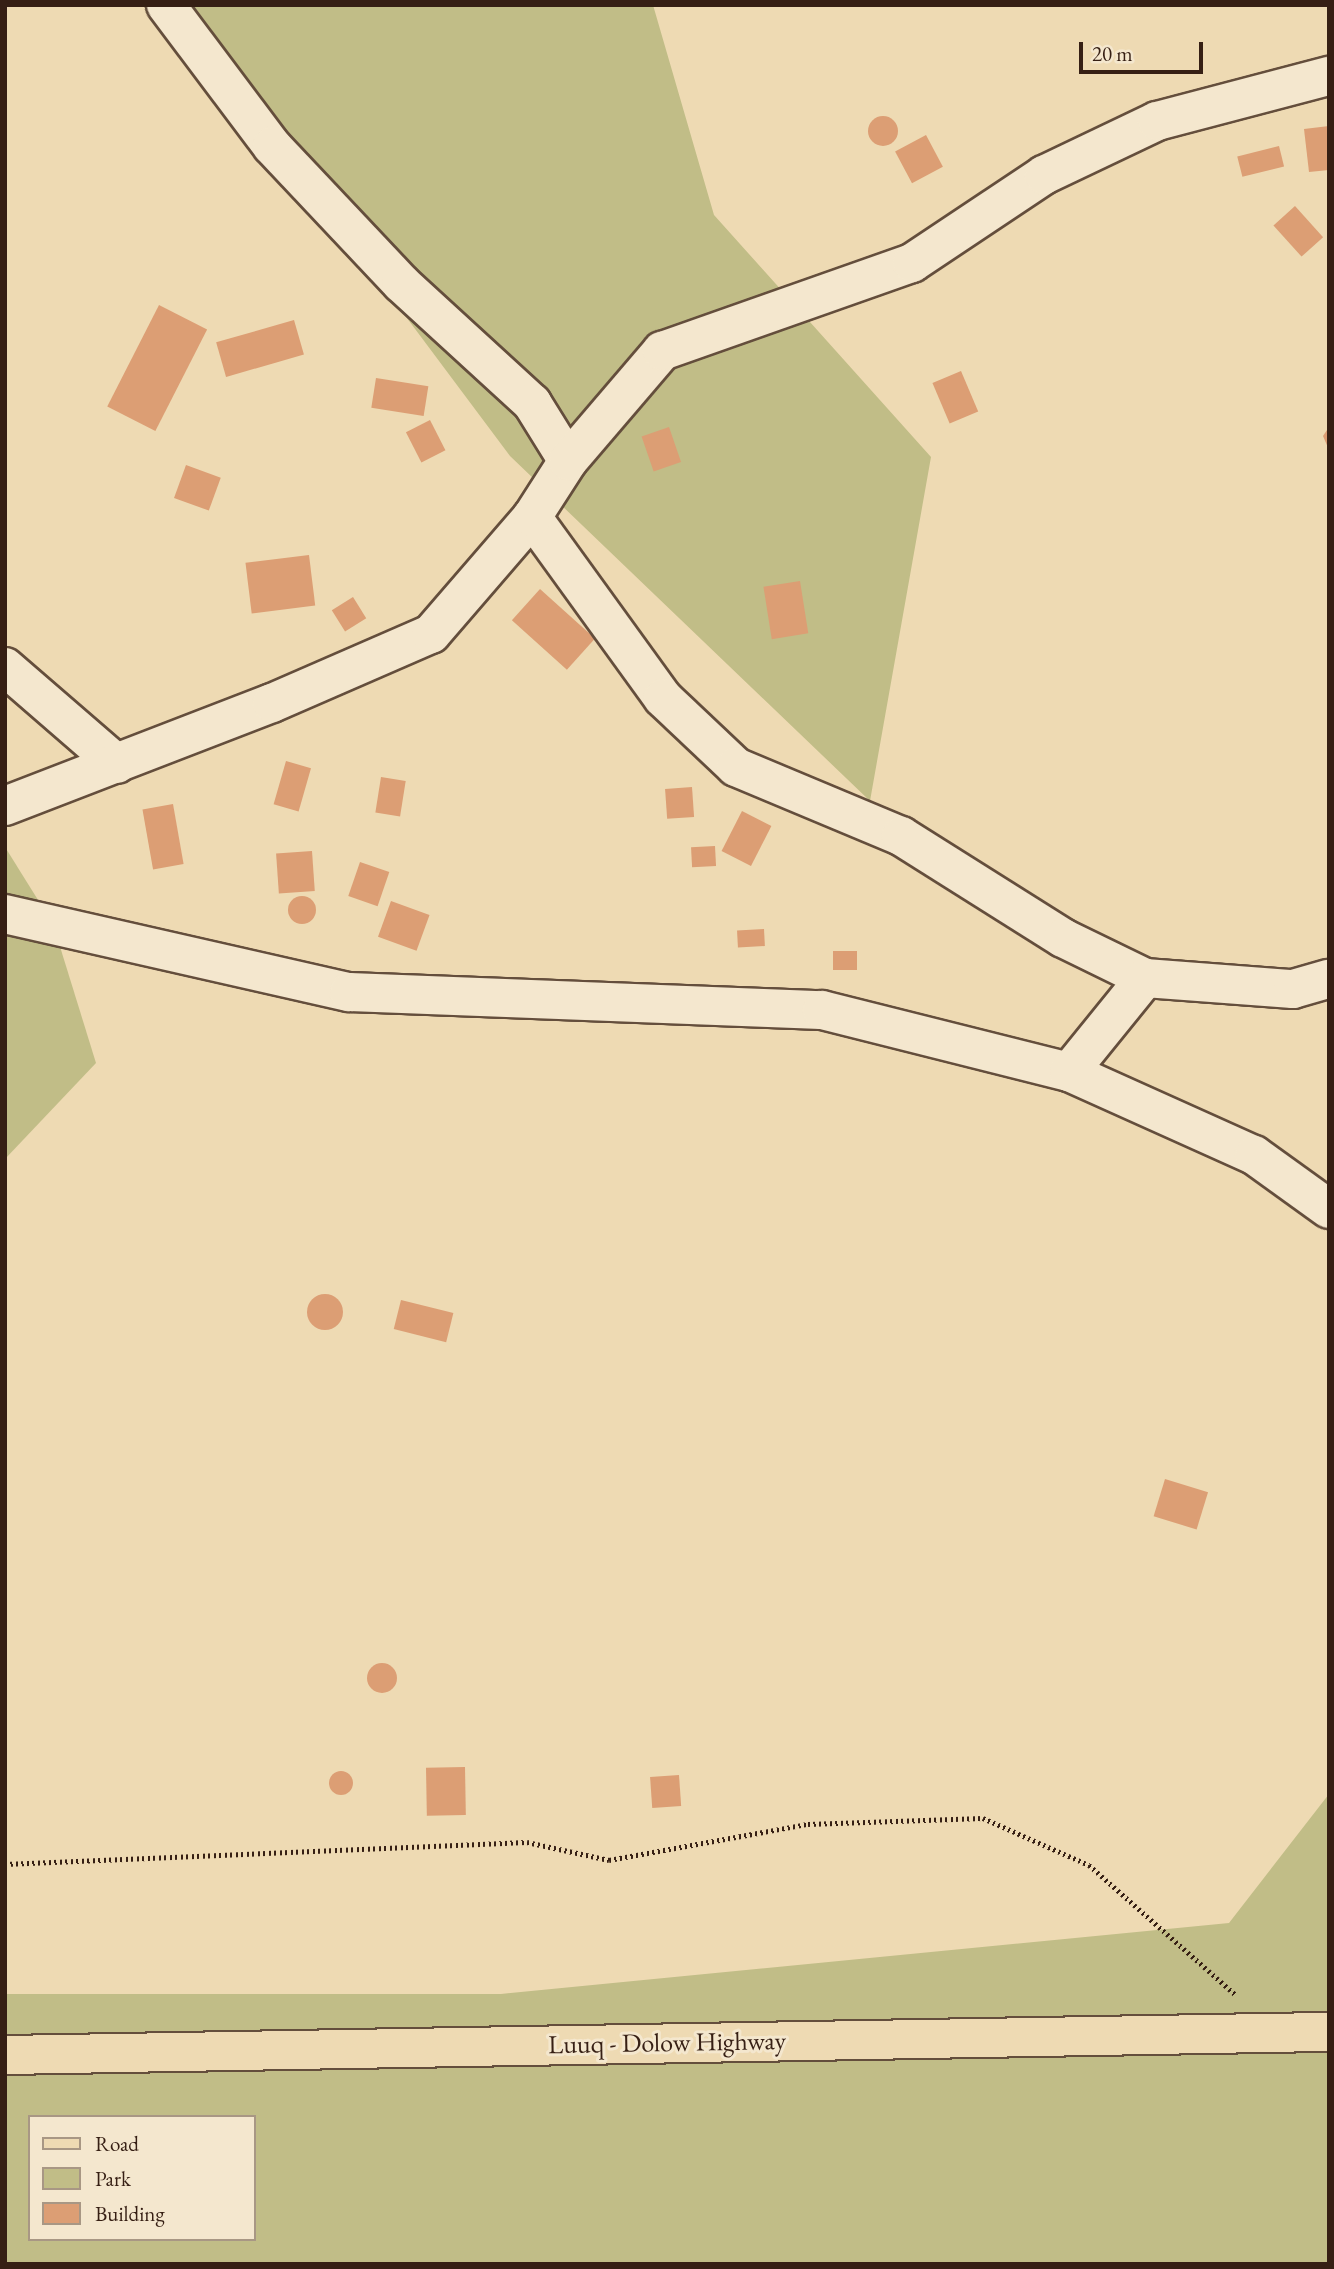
<!DOCTYPE html>
<style>
body{margin:0}
#map{position:relative;width:1334px;height:2269px;overflow:hidden;background:#eedab3;font-family:"EB Garamond",serif}
div>[style]{position:absolute}
[style*='--x']{left:calc(var(--x)*1px);top:calc(var(--y)*1px);width:calc(var(--w)*1px);rotate:calc(var(--a)*1deg)}
.green>*{inset:0;background:#c1bd87}
.building>*{inset:0;background:#dc9e74;transform-origin:0 0}
.round{border-radius:50%}
.path>*{height:4.5px;margin-top:-2.25px;transform-origin:0;background:repeating-linear-gradient(90deg,#361f14 0 2px,transparent 0 5.5px)}
.roads{filter:drop-shadow(2px 0 #644e3c) drop-shadow(-2px 0 #644e3c) drop-shadow(0 2px #644e3c) drop-shadow(0 -2px #644e3c)}
.street>*{height:38px;margin:-19px;padding:0 19px;transform-origin:19px;border-radius:19px;background:#f4e7ce}
.primary>*{height:38px;margin:-19px;padding:0 19px;transform-origin:19px;border-radius:19px;background:#eedab3}
span{translate:-50% -50%;white-space:nowrap;text-align:center;line-height:1.15;-webkit-text-stroke:6px #f4e7ce;paint-order:stroke}
.street-label{font-size:26px;color:#361f14}
.frame{position:absolute;inset:0;border:7px solid #361f14;pointer-events:none}
.legend{position:absolute;left:28px;top:2115px;width:228px;height:126px;box-sizing:border-box;background:#f4e7ce;border:2px solid #a89784;margin:0;padding:9px 12px;list-style:none;font-size:21px;color:#361f14}
.legend li{display:flex;align-items:center;gap:14px;height:35px}
.legend b{width:35px;border:2px solid #a89784}
.scale{position:absolute;left:1079px;top:42px;width:124px;height:32px;box-sizing:border-box;border:4px solid #361f14;border-top:0;padding-left:9px;font-size:21px;line-height:24px;white-space:nowrap;color:#361f14;-webkit-text-stroke:5px #f4e7ce;paint-order:stroke}
</style>
<div id="map">
<div class="green">
<i style="clip-path:polygon(173px 5px,653px 5px,714px 215px,931px 457px,870px 801px,510px 456px)"></i>
<i style="clip-path:polygon(5px 847px,53px 924px,96px 1063px,5px 1159px)"></i>
<i style="clip-path:polygon(evenodd,1329px 1794px,1329px 2264px,5px 2264px,5px 1994px,501px 1994px,1229px 1923px,1329px 1794px,30px 2117px,254px 2117px,254px 2239px,30px 2239px,30px 2117px)"></i>
</div>
<div class="building">
<i class="round" style="left:868px;top:116px;width:30px;height:30px"></i>
<i style="clip-path:polygon(1329px 126px,1329px 170px,1309px 172px,1304px 129px)"></i>
<i style="left:926px;top:135px;width:36px;height:35px;rotate:62deg"></i>
<i style="left:1279px;top:146px;width:21px;height:43px;rotate:76deg"></i>
<i style="left:1295px;top:206px;width:42px;height:29px;rotate:48deg"></i>
<i style="left:159px;top:305px;width:54px;height:114px;rotate:27deg"></i>
<i style="left:294px;top:320px;width:36px;height:81px;rotate:74deg"></i>
<i style="left:961px;top:371px;width:44px;height:31px;rotate:67deg"></i>
<i style="left:376px;top:378px;width:53px;height:30px;rotate:9deg"></i>
<i style="left:430px;top:420px;width:34px;height:27px;rotate:63deg"></i>
<i style="left:669px;top:427px;width:37px;height:29px;rotate:71deg"></i>
<i style="clip-path:polygon(1329px 427px,1329px 450px,1323px 436px)"></i>
<i style="left:186px;top:465px;width:37px;height:35px;rotate:20deg"></i>
<i style="left:309px;top:555px;width:51px;height:64px;rotate:83deg"></i>
<i style="left:800px;top:581px;width:53px;height:37px;rotate:81deg"></i>
<i style="left:540px;top:589px;width:74px;height:42px;rotate:42deg"></i>
<i style="left:353px;top:597px;width:25px;height:25px;rotate:58deg"></i>
<i style="left:286px;top:761px;width:26px;height:45px;rotate:16deg"></i>
<i style="left:381px;top:777px;width:25px;height:36px;rotate:9deg"></i>
<i style="left:692px;top:787px;width:30px;height:27px;rotate:86deg"></i>
<i style="left:173px;top:804px;width:61px;height:31px;rotate:80deg"></i>
<i style="left:742px;top:811px;width:33px;height:45px;rotate:27deg"></i>
<i style="left:715px;top:846px;width:20px;height:24px;rotate:87deg"></i>
<i style="left:312px;top:851px;width:40px;height:36px;rotate:86deg"></i>
<i style="left:360px;top:862px;width:31px;height:36px;rotate:19deg"></i>
<i class="round" style="left:288px;top:896px;width:28px;height:28px"></i>
<i style="left:391px;top:901px;width:41px;height:38px;rotate:20deg"></i>
<i style="left:764px;top:929px;width:17px;height:27px;rotate:87deg"></i>
<i style="left:833px;top:951px;width:24px;height:19px"></i>
<i class="round" style="left:307px;top:1294px;width:36px;height:36px"></i>
<i style="left:401px;top:1300px;width:54px;height:30px;rotate:14deg"></i>
<i style="left:1165px;top:1479px;width:45px;height:39px;rotate:17deg"></i>
<i class="round" style="left:367px;top:1663px;width:30px;height:30px"></i>
<i style="left:465px;top:1767px;width:48px;height:39px;rotate:89deg"></i>
<i class="round" style="left:329px;top:1771px;width:24px;height:24px"></i>
<i style="left:679px;top:1775px;width:31px;height:29px;rotate:86deg"></i>
</div>
<div class="path">
<i style="--x:5;--y:1864;--w:522;--a:-2.41"></i>
<i style="--x:527;--y:1842;--w:84;--a:12.4"></i>
<i style="--x:609;--y:1860;--w:202;--a:-10.3"></i>
<i style="--x:808;--y:1824;--w:175;--a:-2"></i>
<i style="--x:983;--y:1818;--w:116;--a:23.9"></i>
<i style="--x:1089;--y:1865;--w:195;--a:41.5"></i>
</div>
<div class="roads">
<div class="street">
<i style="--x:166;--y:5;--w:176;--a:53.1"></i>
<i style="--x:272;--y:146;--w:188;--a:46.7"></i>
<i style="--x:401;--y:283;--w:178;--a:42.5"></i>
<i style="--x:532;--y:403;--w:68;--a:58.2"></i>
<i style="--x:532;--y:517;--w:223;--a:54.1"></i>
<i style="--x:663;--y:698;--w:100;--a:43.4"></i>
<i style="--x:736;--y:767;--w:179;--a:22.7"></i>
<i style="--x:901;--y:836;--w:191;--a:32.2"></i>
<i style="--x:1063;--y:938;--w:91;--a:26"></i>
<i style="--x:1145;--y:978;--w:148;--a:4.3"></i>
<i style="--x:1293;--y:989;--w:37;--a:-16"></i>
<i style="--x:5;--y:667;--w:148;--a:40.9"></i>
<i style="--x:5;--y:806;--w:286;--a:-21.1"></i>
<i style="--x:272;--y:703;--w:173;--a:-23.5"></i>
<i style="--x:431;--y:634;--w:155;--a:-49.2"></i>
<i style="--x:532;--y:517;--w:67;--a:-57.3"></i>
<i style="--x:568;--y:461;--w:145;--a:-49.5"></i>
<i style="--x:662;--y:351;--w:265;--a:-19.4"></i>
<i style="--x:912;--y:263;--w:159;--a:-33.7"></i>
<i style="--x:1044;--y:175;--w:125;--a:-25.5"></i>
<i style="--x:1157;--y:121;--w:178;--a:-14.7"></i>
<i style="--x:5;--y:914;--w:353;--a:12.8"></i>
<i style="--x:349;--y:992;--w:473;--a:2.2"></i>
<i style="--x:822;--y:1010;--w:255;--a:14.1"></i>
<i style="--x:1069;--y:1072;--w:203;--a:24.2"></i>
<i style="--x:1254;--y:1155;--w:92;--a:35.8"></i>
<i style="--x:1069;--y:1072;--w:121;--a:-51"></i>
</div>
<div class="primary">
<i style="--x:5;--y:2055;--w:1324;--a:-1"></i>
</div>
</div>
<div class="street-label">
<span style="left:667px;top:2043px;rotate:-1deg">Luuq - Dolow Highway</span>
</div>
<div class="frame"></div>
<ul class="legend">
<li><b style="height:9px;background:#eedab3"></b>Road</li>
<li><b style="height:19px;background:#c1bd87"></b>Park</li>
<li><b style="height:19px;background:#dc9e74"></b>Building</li>
</ul>
<div class="scale">20 m</div>
</div>
